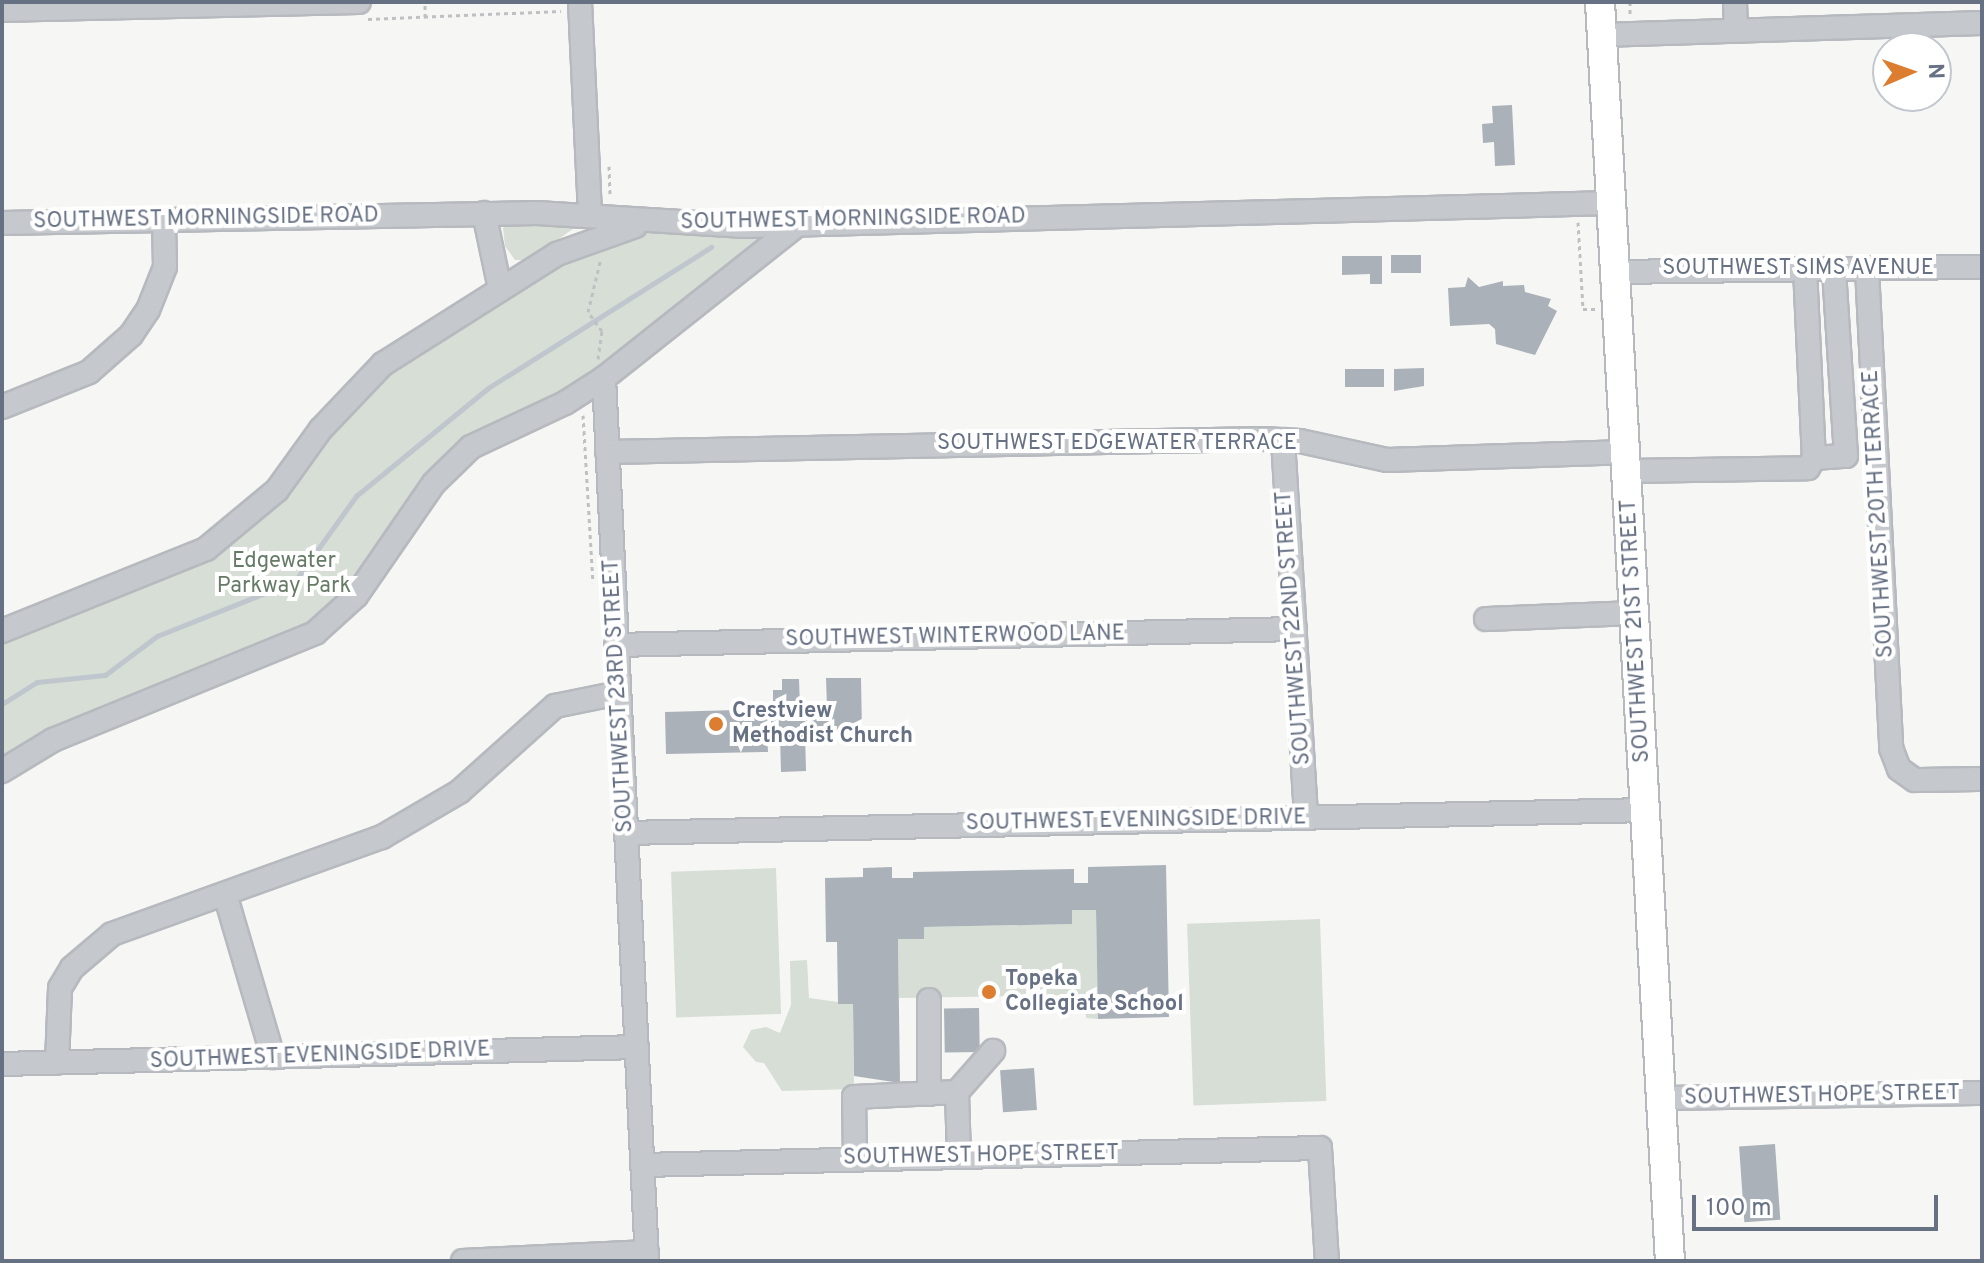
<!DOCTYPE html>
<style>
body{margin:0}
#map{position:relative;width:1984px;height:1263px;overflow:hidden;background:#f6f7f4;font-family:Overpass,sans-serif}
div>[style]{position:absolute}
[style*='--x']{left:calc(var(--x)*1px);top:calc(var(--y)*1px);width:calc(var(--w)*1px);rotate:calc(var(--a)*1deg)}
.green>*{inset:0;background:#d7ded5;transform-origin:0 0}
.stream>*{height:5px;margin:-2.5px;padding:0 2.5px;transform-origin:2.5px;border-radius:2.5px;background:#c0c6cd}
.building>*{inset:0;background:#abb1b9;transform-origin:0 0}
.path>*{height:3px;margin-top:-1.5px;transform-origin:0;background:repeating-linear-gradient(90deg,#bfc0c3 0 4px,transparent 0 8px)}
.roads{filter:drop-shadow(2px 0 #b6b9be) drop-shadow(-2px 0 #b6b9be) drop-shadow(0 2px #b6b9be) drop-shadow(0 -2px #b6b9be)}
.minor>*{height:22px;margin:-11px;padding:0 11px;transform-origin:11px;border-radius:11px;background:#c5c8cc}
.major>*{height:28px;margin:-14px;padding:0 14px;transform-origin:14px;border-radius:14px;background:#fff}
.dots>*{width:22px;height:22px;translate:-50% -50%;box-sizing:border-box;border:4px solid #fff;border-radius:50%}
span{translate:-50% -50%;white-space:nowrap;text-align:center;line-height:1.15;-webkit-text-stroke:8px #fff;paint-order:stroke}
.street-label{font-size:22px;color:#677184}
.park-label{font-size:22px;color:#667b66}
.poi-label{font-size:22px;color:#677184;font-weight:700}
.left{translate:0 -50%;text-align:left}
.frame{position:absolute;inset:0;border:4px solid #677184;pointer-events:none}
.north{position:absolute;left:1872px;top:32px;width:80px;height:80px;box-sizing:border-box;background:#fff;border:2px solid #c2c6ce;border-radius:50%;rotate:88deg;font-size:22px;font-weight:700;line-height:32px;text-align:center;color:#677184}
.north::after{content:'';display:block;margin:auto;width:28px;height:36px;background:#dc7d2f;clip-path:polygon(50% 0,100% 100%,50% 72%,0 100%)}
.scale{position:absolute;left:1692px;top:1195px;width:246px;height:36px;box-sizing:border-box;border:4px solid #677184;border-top:0;padding-left:10px;font-size:24px;line-height:28px;white-space:nowrap;color:#677184;-webkit-text-stroke:6px #fff;paint-order:stroke}
</style>
<div id="map">
<div class="green">
<i style="clip-path:polygon(514px 220px,571px 222px,574px 228px,530px 260px,515px 260px,505px 246px,503px 228px)"></i>
<i style="clip-path:polygon(798px 224px,604px 378px,471px 447px,337px 616px,2px 771px,2px 631px,206px 549px,383px 364px,622px 228px)"></i>
<i style="left:776px;top:868px;width:146px;height:105px;rotate:88deg"></i>
<i style="clip-path:polygon(1072px 910px,1096px 910px,1098px 1019px,1086px 1018px,1085px 995px,899px 998px,898px 939px,923px 939px,924px 927px,1071px 924px)"></i>
<i style="left:1320px;top:919px;width:182px;height:133px;rotate:88deg"></i>
<i style="clip-path:polygon(807px 960px,809px 998px,853px 1004px,854px 1089px,782px 1091px,764px 1063px,756px 1062px,743px 1047px,751px 1030px,766px 1027px,780px 1033px,791px 1005px,790px 961px)"></i>
</div>
<div class="stream">
<i style="--x:2;--y:704;--w:41;--a:-32.2"></i>
<i style="--x:37;--y:682;--w:68;--a:-5.9"></i>
<i style="--x:105;--y:675;--w:65;--a:-36.9"></i>
<i style="--x:157;--y:636;--w:149;--a:-21.7"></i>
<i style="--x:295;--y:581;--w:105;--a:-54.3"></i>
<i style="--x:356;--y:496;--w:171;--a:-39.3"></i>
<i style="--x:488;--y:388;--w:264;--a:-32.3"></i>
</div>
<div class="building">
<i style="clip-path:polygon(1512px 105px,1515px 165px,1495px 166px,1494px 142px,1483px 143px,1482px 124px,1493px 123px,1492px 106px)"></i>
<i style="left:1421px;top:255px;width:18px;height:30px;rotate:90deg"></i>
<i style="clip-path:polygon(1342px 256px,1382px 256px,1382px 284px,1370px 284px,1370px 274px,1342px 275px)"></i>
<i style="clip-path:polygon(1468px 277px,1479px 287px,1503px 281px,1503px 286px,1524px 285px,1525px 292px,1551px 299px,1548px 306px,1557px 311px,1535px 355px,1496px 344px,1495px 329px,1489px 324px,1450px 326px,1448px 288px,1465px 287px)"></i>
<i style="clip-path:polygon(1424px 368px,1424px 386px,1394px 391px,1394px 369px)"></i>
<i style="left:1384px;top:369px;width:18px;height:39px;rotate:90deg"></i>
<i style="clip-path:polygon(826px 678px,861px 678px,862px 731px,805px 732px,806px 771px,781px 772px,780px 735px,767px 735px,768px 752px,666px 754px,665px 712px,773px 709px,773px 690px,782px 690px,782px 679px,799px 679px,800px 707px,827px 707px)"></i>
<i style="clip-path:polygon(1166px 865px,1169px 1017px,1098px 1019px,1096px 910px,1072px 910px,1072px 924px,924px 927px,924px 939px,898px 939px,900px 1083px,854px 1076px,853px 1004px,838px 1004px,837px 942px,826px 942px,825px 878px,863px 877px,863px 868px,892px 867px,892px 878px,913px 878px,913px 872px,1074px 869px,1074px 883px,1088px 883px,1088px 867px)"></i>
<i style="left:979px;top:1008px;width:44px;height:35px;rotate:89deg"></i>
<i style="left:1034px;top:1068px;width:42px;height:34px;rotate:86deg"></i>
<i style="left:1775px;top:1144px;width:76px;height:36px;rotate:86deg"></i>
</div>
<div class="path">
<i style="--x:1630;--y:2;--w:12;--a:90"></i>
<i style="--x:425;--y:17;--w:15;--a:-90"></i>
<i style="--x:368;--y:19;--w:193;--a:-2.4"></i>
<i style="--x:609;--y:166;--w:28;--a:88"></i>
<i style="--x:1578;--y:222;--w:87;--a:86.7"></i>
<i style="--x:1583;--y:309;--w:13;--a:0"></i>
<i style="--x:598;--y:359;--w:28;--a:-82"></i>
<i style="--x:602;--y:331;--w:24;--a:-126"></i>
<i style="--x:588;--y:312;--w:56;--a:-76.5"></i>
<i style="--x:583;--y:415;--w:168;--a:86.6"></i>
</div>
<div class="roads">
<div class="minor">
<i style="--x:580;--y:2;--w:214;--a:87.3"></i>
<i style="--x:1735;--y:2;--w:29;--a:88"></i>
<i style="--x:2;--y:10;--w:357;--a:-1.3"></i>
<i style="--x:1601;--y:35;--w:381;--a:-1.8"></i>
<i style="--x:484;--y:213;--w:78;--a:78.1"></i>
<i style="--x:2;--y:223;--w:535;--a:-1.07"></i>
<i style="--x:537;--y:213;--w:208;--a:3.6"></i>
<i style="--x:745;--y:226;--w:864;--a:-1.52"></i>
<i style="--x:1805;--y:269;--w:189;--a:87.3"></i>
<i style="--x:1814;--y:458;--w:32;--a:-4"></i>
<i style="--x:1846;--y:456;--w:187;--a:-93.7"></i>
<i style="--x:1867;--y:269;--w:480;--a:87.1"></i>
<i style="--x:1891;--y:748;--w:22;--a:69"></i>
<i style="--x:1899;--y:769;--w:19;--a:35"></i>
<i style="--x:1915;--y:780;--w:67;--a:-0.9"></i>
<i style="--x:1615;--y:272;--w:367;--a:-0.8"></i>
<i style="--x:604;--y:378;--w:884;--a:87.21"></i>
<i style="--x:2;--y:407;--w:94;--a:-21.9"></i>
<i style="--x:89;--y:372;--w:56;--a:-41.4"></i>
<i style="--x:131;--y:335;--w:30;--a:-56"></i>
<i style="--x:148;--y:310;--w:46;--a:-68.4"></i>
<i style="--x:165;--y:267;--w:47;--a:-91.2"></i>
<i style="--x:1283;--y:440;--w:377;--a:86.5"></i>
<i style="--x:607;--y:452;--w:656;--a:-1.14"></i>
<i style="--x:1263;--y:439;--w:37;--a:3"></i>
<i style="--x:1300;--y:441;--w:89;--a:12.3"></i>
<i style="--x:1387;--y:460;--w:238;--a:-1.9"></i>
<i style="--x:1627;--y:471;--w:181;--a:-0.9"></i>
<i style="--x:1808;--y:468;--w:12;--a:-59"></i>
<i style="--x:1486;--y:619;--w:149;--a:-2.3"></i>
<i style="--x:2;--y:631;--w:220;--a:-21.9"></i>
<i style="--x:206;--y:549;--w:92;--a:-39.7"></i>
<i style="--x:277;--y:490;--w:75;--a:-54.2"></i>
<i style="--x:321;--y:429;--w:90;--a:-46.4"></i>
<i style="--x:383;--y:364;--w:206;--a:-32.3"></i>
<i style="--x:557;--y:254;--w:83;--a:-19.7"></i>
<i style="--x:616;--y:645;--w:679;--a:-1.35"></i>
<i style="--x:2;--y:771;--w:60;--a:-31.3"></i>
<i style="--x:53;--y:740;--w:283;--a:-22.2"></i>
<i style="--x:315;--y:633;--w:55;--a:-42.1"></i>
<i style="--x:356;--y:596;--w:137;--a:-55.4"></i>
<i style="--x:434;--y:483;--w:52;--a:-44.2"></i>
<i style="--x:471;--y:447;--w:104;--a:-25.1"></i>
<i style="--x:565;--y:403;--w:46;--a:-32.7"></i>
<i style="--x:604;--y:378;--w:248;--a:-38.4"></i>
<i style="--x:626;--y:833;--w:1020;--a:-1.29"></i>
<i style="--x:225;--y:894;--w:170;--a:73.6"></i>
<i style="--x:929;--y:1000;--w:94;--a:90"></i>
<i style="--x:57;--y:1063;--w:75;--a:-87.7"></i>
<i style="--x:60;--y:988;--w:23;--a:-59"></i>
<i style="--x:72;--y:968;--w:52;--a:-40.4"></i>
<i style="--x:112;--y:934;--w:287;--a:-19.8"></i>
<i style="--x:382;--y:837;--w:89;--a:-30.3"></i>
<i style="--x:459;--y:792;--w:129;--a:-41.9"></i>
<i style="--x:555;--y:706;--w:65;--a:-11.5"></i>
<i style="--x:2;--y:1064;--w:635;--a:-1.53"></i>
<i style="--x:1662;--y:1098;--w:320;--a:-0.9"></i>
<i style="--x:959;--y:1157;--w:65;--a:-91.8"></i>
<i style="--x:957;--y:1092;--w:55;--a:-48.7"></i>
<i style="--x:855;--y:1159;--w:62;--a:-90.9"></i>
<i style="--x:854;--y:1097;--w:103;--a:-2.8"></i>
<i style="--x:643;--y:1165;--w:677;--a:-1.44"></i>
<i style="--x:1320;--y:1148;--w:113;--a:86.5"></i>
<i style="--x:463;--y:1261;--w:184;--a:-2.8"></i>
</div>
<div class="major">
<i style="--x:1600;--y:2;--w:1261;--a:86.82"></i>
</div>
</div>
<div class="dots">
<i style="left:716px;top:724px;background:#dc7d2f"></i>
<i style="left:989px;top:992px;background:#dc7d2f"></i>
</div>
<div class="street-label">
<span style="left:206px;top:219px;rotate:-1deg">SOUTHWEST MORNINGSIDE ROAD</span>
<span style="left:853px;top:220px;rotate:-1deg">SOUTHWEST MORNINGSIDE ROAD</span>
<span style="left:1798px;top:269px">SOUTHWEST SIMS AVENUE</span>
<span style="left:1117px;top:444px">SOUTHWEST EDGEWATER TERRACE</span>
<span style="left:1879px;top:514px;rotate:-93deg">SOUTHWEST 20TH TERRACE</span>
<span style="left:1294px;top:628px;rotate:-94deg">SOUTHWEST 22ND STREET</span>
<span style="left:1636px;top:631px;rotate:-93deg">SOUTHWEST 21ST STREET</span>
<span style="left:955px;top:637px;rotate:-1deg">SOUTHWEST WINTERWOOD LANE</span>
<span style="left:619px;top:696px;rotate:-93deg">SOUTHWEST 23RD STREET</span>
<span style="left:1136px;top:821px;rotate:-1deg">SOUTHWEST EVENINGSIDE DRIVE</span>
<span style="left:320px;top:1056px;rotate:-2deg">SOUTHWEST EVENINGSIDE DRIVE</span>
<span style="left:1822px;top:1096px;rotate:-1deg">SOUTHWEST HOPE STREET</span>
<span style="left:981px;top:1156px;rotate:-1deg">SOUTHWEST HOPE STREET</span>
</div>
<div class="park-label">
<span style="left:284px;top:574px">Edgewater<br>Parkway Park</span>
</div>
<div class="poi-label">
<span class="left" style="left:732px;top:724px">Crestview<br>Methodist Church</span>
<span class="left" style="left:1005px;top:992px">Topeka<br>Collegiate School</span>
</div>
<div class="frame"></div>
<div class="north">N</div>
<div class="scale">100 m</div>
</div>
